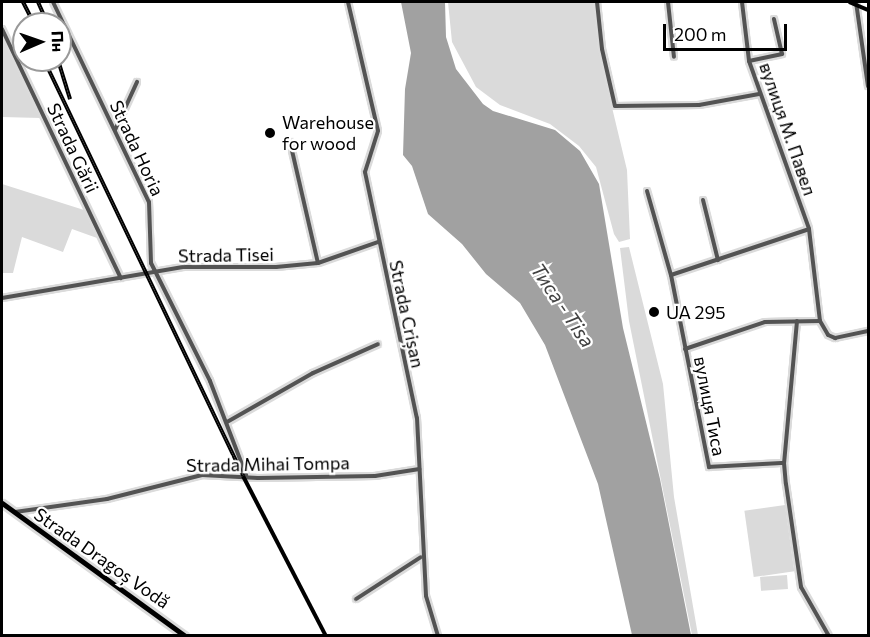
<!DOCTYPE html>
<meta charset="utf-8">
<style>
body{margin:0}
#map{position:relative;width:870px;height:637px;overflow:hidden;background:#fff;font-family:Commissioner,sans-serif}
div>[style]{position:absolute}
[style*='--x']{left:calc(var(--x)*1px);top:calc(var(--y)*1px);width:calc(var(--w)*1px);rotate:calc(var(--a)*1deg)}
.green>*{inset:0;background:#dadada;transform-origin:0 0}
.water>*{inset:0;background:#a1a1a1}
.roads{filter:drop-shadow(2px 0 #dbdbdb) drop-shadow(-2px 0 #dbdbdb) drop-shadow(0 2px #dbdbdb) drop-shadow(0 -2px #dbdbdb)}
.minor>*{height:4px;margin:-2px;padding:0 2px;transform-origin:2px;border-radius:2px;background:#535353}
.major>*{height:5px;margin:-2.5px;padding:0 2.5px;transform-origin:2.5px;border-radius:2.5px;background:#000}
.rail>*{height:4px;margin-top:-2px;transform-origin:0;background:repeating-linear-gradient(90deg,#fff 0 4.5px,#000 0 9px);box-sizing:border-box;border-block:2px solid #000}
.dots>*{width:16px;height:16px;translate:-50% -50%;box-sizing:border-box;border:3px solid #fff;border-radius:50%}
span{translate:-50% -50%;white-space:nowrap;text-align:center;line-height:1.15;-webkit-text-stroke:4.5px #fff;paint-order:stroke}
.poi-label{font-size:18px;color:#000}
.left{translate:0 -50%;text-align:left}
.street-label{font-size:18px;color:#000}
.water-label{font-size:20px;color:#424242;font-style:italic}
.frame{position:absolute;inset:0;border:3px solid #000;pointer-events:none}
.north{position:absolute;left:12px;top:12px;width:60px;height:60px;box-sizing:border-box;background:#fff;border:2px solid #999;border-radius:50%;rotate:88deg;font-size:16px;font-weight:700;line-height:24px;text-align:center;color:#000}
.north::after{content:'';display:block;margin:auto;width:21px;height:27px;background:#000;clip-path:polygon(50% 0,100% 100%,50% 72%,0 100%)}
.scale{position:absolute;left:663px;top:24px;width:124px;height:27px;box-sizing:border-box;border:3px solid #000;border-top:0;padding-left:8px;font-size:18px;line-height:21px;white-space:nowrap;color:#000;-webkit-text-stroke:4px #fff;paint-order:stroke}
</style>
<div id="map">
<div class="green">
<i style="clip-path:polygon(448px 2px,594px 2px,598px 49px,627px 170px,630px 239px,619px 242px,614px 234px,596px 167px,579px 146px,550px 124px,500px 105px,476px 87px,452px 42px)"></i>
<i style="clip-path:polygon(5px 39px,17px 66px,41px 118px,2px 117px,2px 40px)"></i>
<i style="clip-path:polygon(2px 184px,84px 210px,97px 238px,72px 229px,63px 252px,22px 237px,13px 273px,2px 273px)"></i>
<i style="clip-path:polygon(629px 247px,663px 384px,674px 497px,698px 635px,692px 635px,629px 321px,620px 248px)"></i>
<i style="left:785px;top:505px;width:67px;height:41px;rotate:82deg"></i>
<i style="left:787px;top:575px;width:14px;height:27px;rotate:86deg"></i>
</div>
<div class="water">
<i style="clip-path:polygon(401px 2px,445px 2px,446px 37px,456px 69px,483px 104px,493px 111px,555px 130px,580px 151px,599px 184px,623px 328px,660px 479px,691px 635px,632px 635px,598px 484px,545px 345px,520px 303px,486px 274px,462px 244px,428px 214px,412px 166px,403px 155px,405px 89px,411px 53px)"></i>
</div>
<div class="roads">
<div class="minor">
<i style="--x:53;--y:2;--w:222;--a:64.4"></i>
<i style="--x:149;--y:202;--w:61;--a:88.1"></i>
<i style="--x:151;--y:263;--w:132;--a:63.4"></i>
<i style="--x:210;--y:381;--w:101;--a:69"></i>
<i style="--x:348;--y:2;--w:132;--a:76.9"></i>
<i style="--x:378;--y:131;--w:43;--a:107.6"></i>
<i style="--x:365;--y:172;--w:251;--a:78.1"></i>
<i style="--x:417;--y:418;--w:178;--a:87.1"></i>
<i style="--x:426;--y:596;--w:42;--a:73.3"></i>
<i style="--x:597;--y:2;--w:47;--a:83.9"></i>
<i style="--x:602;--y:49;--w:58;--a:77.2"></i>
<i style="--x:615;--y:106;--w:84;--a:-0.7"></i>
<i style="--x:699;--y:105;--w:61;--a:-10.4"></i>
<i style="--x:668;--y:2;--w:55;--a:83.8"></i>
<i style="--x:742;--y:2;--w:59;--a:83.2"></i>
<i style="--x:749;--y:61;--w:178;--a:70.3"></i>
<i style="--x:809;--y:229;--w:93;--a:83.2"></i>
<i style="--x:856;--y:2;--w:85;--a:81.9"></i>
<i style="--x:2;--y:29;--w:276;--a:64.5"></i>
<i style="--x:749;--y:61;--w:34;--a:-12"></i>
<i style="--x:782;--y:54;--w:36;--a:-103"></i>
<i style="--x:115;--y:130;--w:53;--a:-65.4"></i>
<i style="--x:290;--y:142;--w:124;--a:77"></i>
<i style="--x:647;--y:191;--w:87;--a:74.1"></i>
<i style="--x:671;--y:275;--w:196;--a:78.8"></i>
<i style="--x:709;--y:467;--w:75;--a:-3.1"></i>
<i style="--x:703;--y:200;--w:62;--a:76"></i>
<i style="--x:671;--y:275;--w:145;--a:-18.4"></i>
<i style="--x:2;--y:298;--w:185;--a:-9.7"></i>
<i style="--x:184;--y:267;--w:92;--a:0"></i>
<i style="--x:276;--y:267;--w:42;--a:-5.4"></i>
<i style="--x:318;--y:263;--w:64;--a:-19.3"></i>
<i style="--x:797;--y:321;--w:143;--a:95.2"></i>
<i style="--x:784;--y:463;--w:21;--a:85"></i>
<i style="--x:786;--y:484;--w:104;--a:81.7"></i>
<i style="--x:801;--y:587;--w:56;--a:60.3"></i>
<i style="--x:685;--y:349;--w:84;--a:-18.6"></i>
<i style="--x:765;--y:322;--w:55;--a:-1"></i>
<i style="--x:820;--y:321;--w:16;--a:60"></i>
<i style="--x:828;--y:335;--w:8;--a:23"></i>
<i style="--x:835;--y:338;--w:34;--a:-12"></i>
<i style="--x:227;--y:422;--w:99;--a:-29.7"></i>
<i style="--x:313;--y:373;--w:71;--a:-24"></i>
<i style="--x:15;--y:512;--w:93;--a:-8"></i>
<i style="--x:107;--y:499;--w:98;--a:-14.2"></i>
<i style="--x:202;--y:475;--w:56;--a:3.1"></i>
<i style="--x:258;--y:478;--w:117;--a:-1"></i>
<i style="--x:375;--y:476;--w:45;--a:-9"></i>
<i style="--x:356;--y:599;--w:77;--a:-32.9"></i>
</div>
<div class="major">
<i style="--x:2;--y:503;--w:226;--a:36"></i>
</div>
</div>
<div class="rail">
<i style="--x:23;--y:2;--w:25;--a:63"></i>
<i style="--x:38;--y:2;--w:24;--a:66"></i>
<i style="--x:849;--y:2;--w:21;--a:23"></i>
<i style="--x:44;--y:60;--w:461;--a:64.4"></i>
<i style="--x:243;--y:476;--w:180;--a:62.6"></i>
<i style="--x:58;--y:60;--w:41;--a:72.9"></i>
</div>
<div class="dots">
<i style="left:270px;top:133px;background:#000"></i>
<i style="left:654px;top:312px;background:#000"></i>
</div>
<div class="poi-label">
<span class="left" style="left:282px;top:133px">Warehouse<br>for wood</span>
<span class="left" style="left:666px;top:312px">UA 295</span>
</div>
<div class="street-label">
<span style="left:788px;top:129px;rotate:71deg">вулиця М. Павел</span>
<span style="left:73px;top:148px;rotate:65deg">Strada Gării</span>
<span style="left:137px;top:148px;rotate:65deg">Strada Horia</span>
<span style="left:226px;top:255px;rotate:-1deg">Strada Tisei</span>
<span style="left:407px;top:314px;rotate:78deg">Strada Crișan</span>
<span style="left:710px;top:406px;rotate:79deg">вулиця Тиса</span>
<span style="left:268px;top:464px;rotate:-1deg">Strada Mihai Tompa</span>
<span style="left:102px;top:558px;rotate:35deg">Strada Dragoș Vodă</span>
</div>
<div class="water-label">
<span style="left:563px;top:305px;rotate:56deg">Тиса - Tisa</span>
</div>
<div class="frame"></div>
<div class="north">Пн</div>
<div class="scale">200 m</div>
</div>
